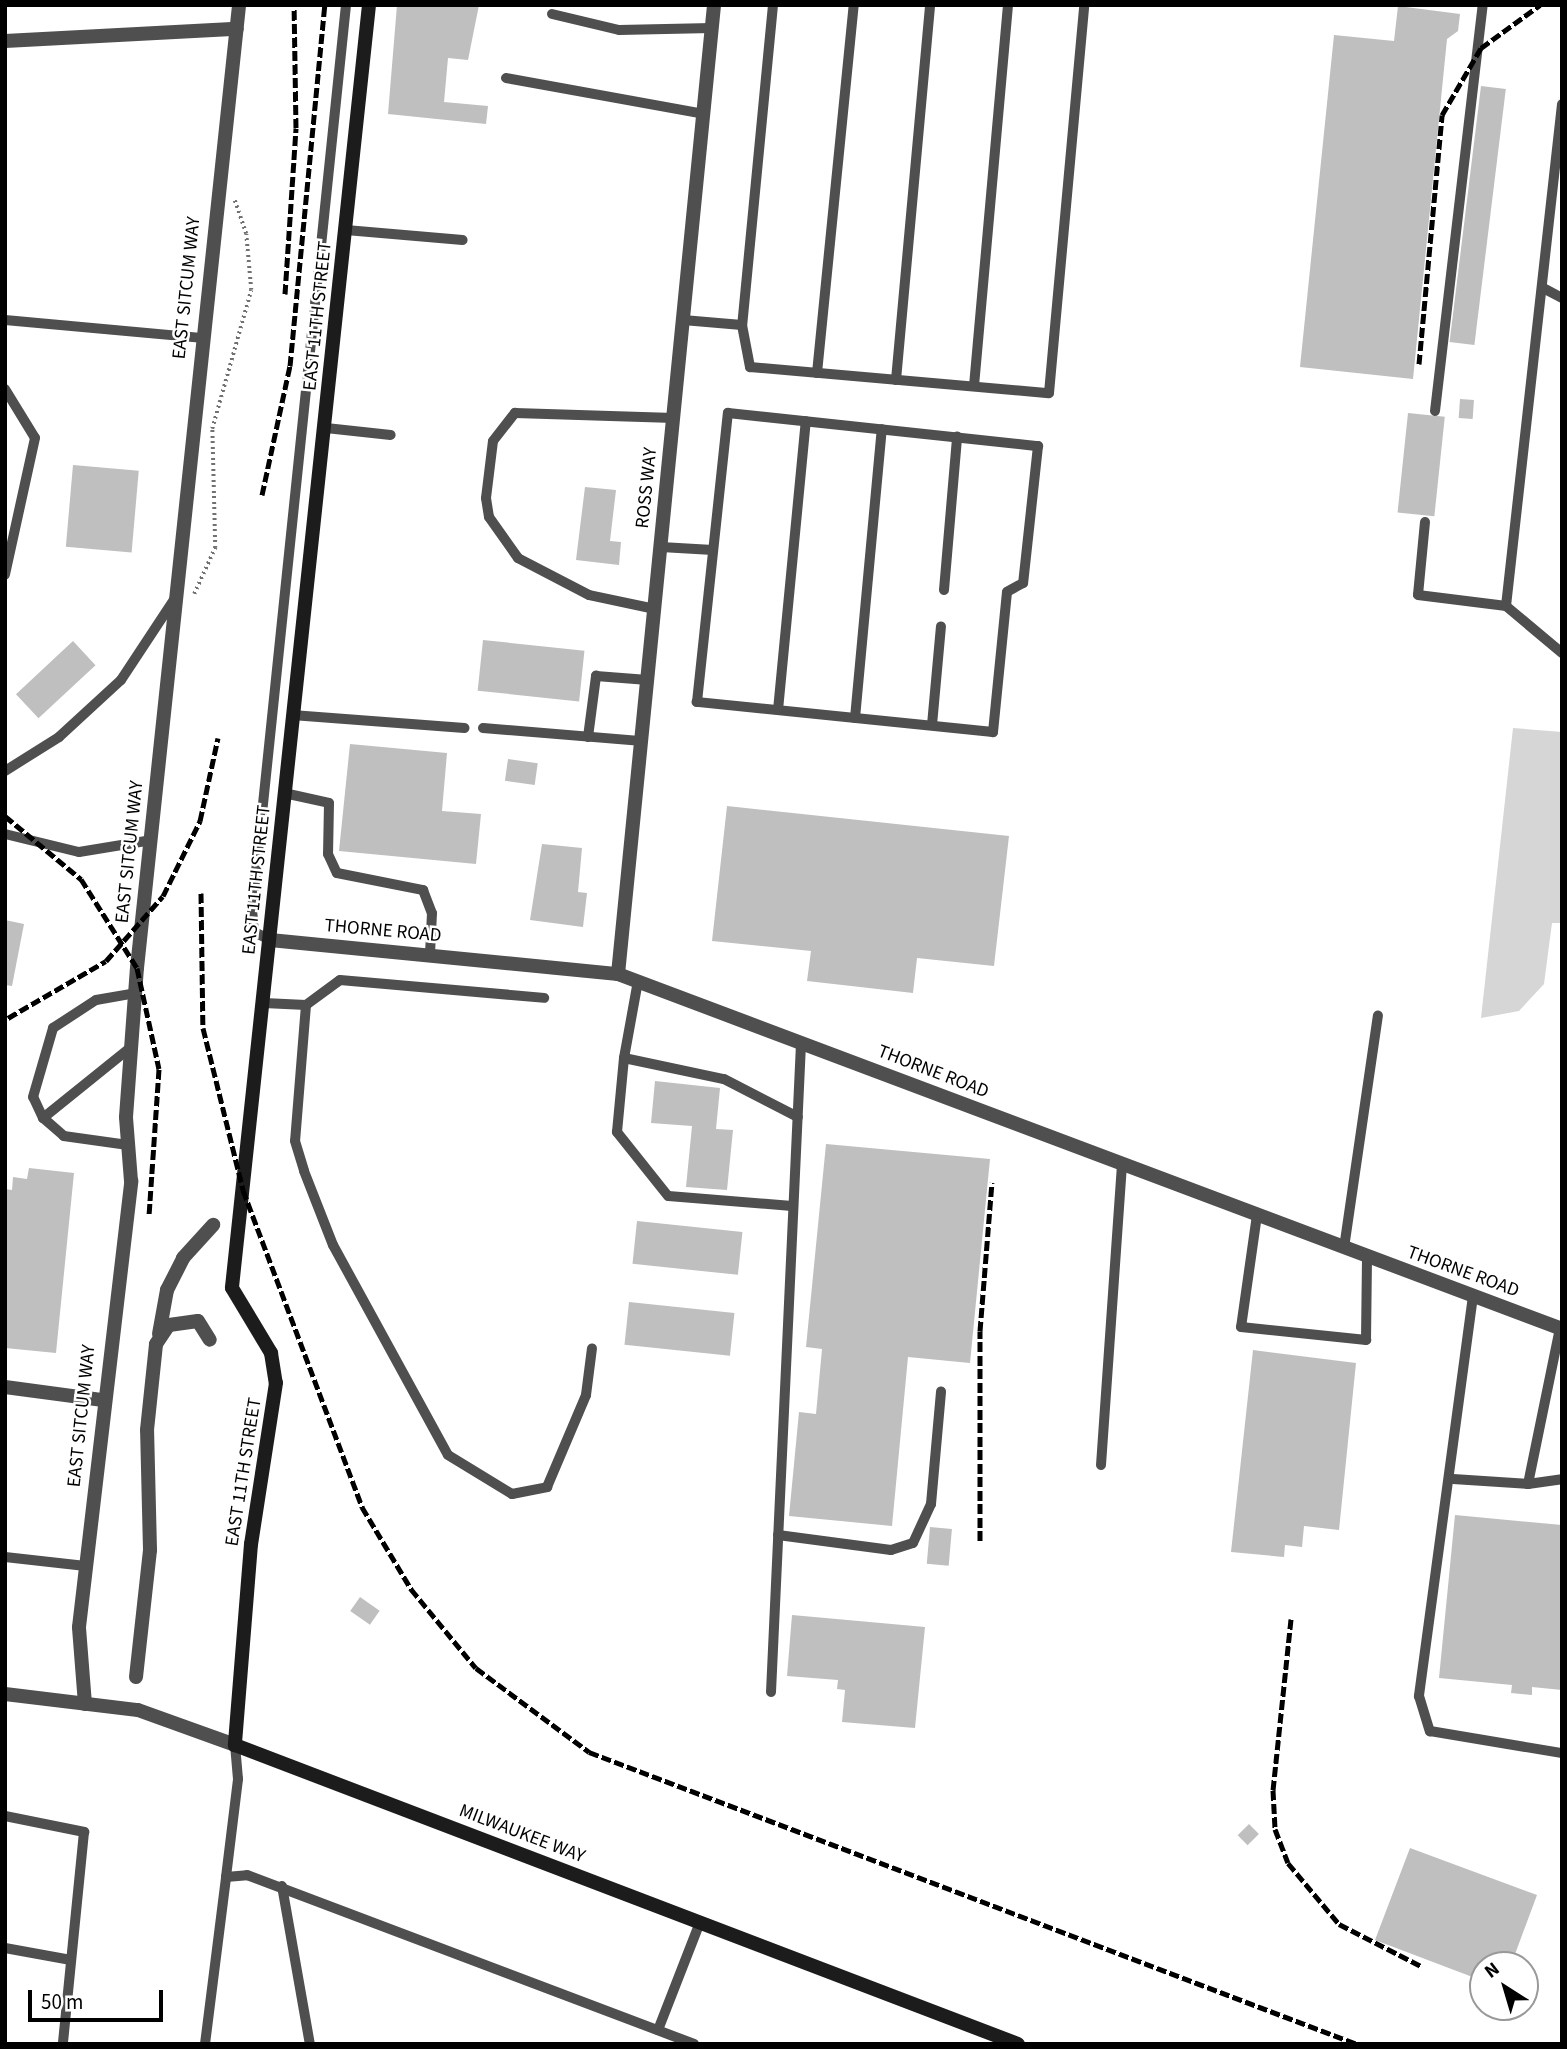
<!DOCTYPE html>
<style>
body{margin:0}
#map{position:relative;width:1567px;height:2049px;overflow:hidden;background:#fff;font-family:"Source Sans 3",sans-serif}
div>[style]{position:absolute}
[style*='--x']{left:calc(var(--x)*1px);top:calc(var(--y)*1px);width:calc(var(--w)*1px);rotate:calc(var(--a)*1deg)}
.green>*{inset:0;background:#d6d6d6}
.building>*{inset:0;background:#bfbfbf;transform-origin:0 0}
.path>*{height:3.5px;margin-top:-1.75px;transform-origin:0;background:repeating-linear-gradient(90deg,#717171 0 2px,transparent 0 5.5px)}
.lane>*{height:10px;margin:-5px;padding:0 5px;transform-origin:5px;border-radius:5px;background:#4f4f4f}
.street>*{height:14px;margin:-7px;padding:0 7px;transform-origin:7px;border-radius:7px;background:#4f4f4f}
.secondary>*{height:14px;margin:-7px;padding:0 7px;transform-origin:7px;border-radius:7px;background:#1c1c1c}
.rail>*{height:5px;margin-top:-2.5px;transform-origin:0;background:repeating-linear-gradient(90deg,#000 0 10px,transparent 0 13.5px)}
span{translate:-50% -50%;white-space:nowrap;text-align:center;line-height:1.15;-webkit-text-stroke:5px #fff;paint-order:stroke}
.street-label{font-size:19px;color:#000}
.frame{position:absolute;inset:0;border:7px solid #000;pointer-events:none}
.north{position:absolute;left:1469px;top:1951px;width:70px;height:70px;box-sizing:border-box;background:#fff;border:2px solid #999;border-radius:50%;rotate:323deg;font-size:19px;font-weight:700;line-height:28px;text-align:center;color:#000}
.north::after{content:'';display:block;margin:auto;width:24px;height:32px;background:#000;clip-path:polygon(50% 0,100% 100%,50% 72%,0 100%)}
.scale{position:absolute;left:28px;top:1990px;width:135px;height:32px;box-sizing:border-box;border:4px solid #000;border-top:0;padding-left:9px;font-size:21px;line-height:24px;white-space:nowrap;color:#000;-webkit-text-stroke:5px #fff;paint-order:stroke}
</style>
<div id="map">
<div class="green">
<i style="clip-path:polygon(1513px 728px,1562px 732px,1562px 923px,1552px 923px,1544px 984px,1519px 1011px,1481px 1018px)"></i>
</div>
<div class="building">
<i style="clip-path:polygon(397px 5px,479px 5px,468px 60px,448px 58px,444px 102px,488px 106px,486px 124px,388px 114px)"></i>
<i style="clip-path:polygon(1398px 6px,1460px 14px,1458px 31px,1447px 39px,1413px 379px,1300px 367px,1334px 35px,1394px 41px)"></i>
<i style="left:1481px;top:86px;width:25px;height:258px;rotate:7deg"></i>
<i style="left:1460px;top:399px;width:14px;height:19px;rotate:4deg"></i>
<i style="left:1408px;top:413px;width:37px;height:100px;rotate:6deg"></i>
<i style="left:73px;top:465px;width:66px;height:82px;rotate:5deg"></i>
<i style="clip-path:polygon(585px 487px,616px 490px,610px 541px,621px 542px,619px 565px,576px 560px)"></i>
<i style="left:483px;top:640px;width:102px;height:51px;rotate:6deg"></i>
<i style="left:73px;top:641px;width:33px;height:78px;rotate:47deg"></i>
<i style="clip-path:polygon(350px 744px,447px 753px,442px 811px,481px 814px,476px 864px,339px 851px)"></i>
<i style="left:508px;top:759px;width:30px;height:22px;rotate:8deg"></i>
<i style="clip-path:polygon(727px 806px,1009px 836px,994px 966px,917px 958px,913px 993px,807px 981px,811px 951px,712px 941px)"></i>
<i style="clip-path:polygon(542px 844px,582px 848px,578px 892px,587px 893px,583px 927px,530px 920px)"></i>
<i style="clip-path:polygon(5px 920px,24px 924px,12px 986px,5px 985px)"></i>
<i style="clip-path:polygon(655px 1081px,720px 1088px,716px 1129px,733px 1130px,727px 1190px,686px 1187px,692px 1126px,651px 1123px)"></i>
<i style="clip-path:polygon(826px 1144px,990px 1159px,970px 1363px,908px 1357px,892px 1526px,789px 1516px,799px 1412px,816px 1414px,822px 1349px,806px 1347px)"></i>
<i style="clip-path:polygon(29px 1168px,74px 1173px,56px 1353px,5px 1348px,5px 1189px,12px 1190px,13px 1177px,27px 1179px)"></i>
<i style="left:637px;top:1221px;width:106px;height:43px;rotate:6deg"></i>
<i style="left:629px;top:1302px;width:106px;height:43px;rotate:6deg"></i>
<i style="clip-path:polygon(1253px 1350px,1356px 1363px,1339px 1530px,1304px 1526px,1302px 1547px,1285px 1545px,1284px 1557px,1231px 1552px)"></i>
<i style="clip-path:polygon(1455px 1515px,1562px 1525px,1562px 1690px,1532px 1687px,1532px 1695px,1511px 1693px,1512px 1685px,1439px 1678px)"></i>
<i style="left:930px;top:1527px;width:22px;height:37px;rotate:5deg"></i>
<i style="left:360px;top:1597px;width:24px;height:17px;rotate:35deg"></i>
<i style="clip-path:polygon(792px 1615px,925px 1627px,915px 1728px,842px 1722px,845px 1690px,837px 1689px,838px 1680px,787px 1676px)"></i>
<i style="left:1249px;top:1824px;width:14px;height:16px;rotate:45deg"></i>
<i style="clip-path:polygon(1410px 1848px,1537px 1895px,1511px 1965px,1483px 1965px,1483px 1981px,1375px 1940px)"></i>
</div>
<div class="path">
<i style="--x:194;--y:594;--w:51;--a:-65.5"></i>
<i style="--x:215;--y:548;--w:119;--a:-91.4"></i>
<i style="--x:212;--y:429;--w:144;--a:-74.3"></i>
<i style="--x:251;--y:290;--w:56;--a:-95.1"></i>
<i style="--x:246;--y:234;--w:37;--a:-109"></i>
</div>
<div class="lane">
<i style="--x:773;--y:5;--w:321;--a:95.5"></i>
<i style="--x:742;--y:325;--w:43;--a:79.2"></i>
<i style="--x:750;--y:367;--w:300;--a:5"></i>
<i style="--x:1049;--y:393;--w:390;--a:-84.8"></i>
<i style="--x:552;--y:14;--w:69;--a:13.4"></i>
<i style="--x:619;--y:30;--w:93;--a:-1.2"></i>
<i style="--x:506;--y:78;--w:201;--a:10.3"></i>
<i style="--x:346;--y:230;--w:117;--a:4.9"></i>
<i style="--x:1545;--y:289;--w:19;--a:28"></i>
<i style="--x:5;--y:320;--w:197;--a:5.2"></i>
<i style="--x:683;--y:320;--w:59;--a:4.8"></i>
<i style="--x:817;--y:373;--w:370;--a:-84.3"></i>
<i style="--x:896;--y:380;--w:377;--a:-84.8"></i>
<i style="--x:974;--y:386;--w:383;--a:-84.9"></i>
<i style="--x:5;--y:389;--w:57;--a:58.5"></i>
<i style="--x:35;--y:438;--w:140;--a:102.4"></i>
<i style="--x:1435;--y:411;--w:409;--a:-83.3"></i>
<i style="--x:728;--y:413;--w:312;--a:6.1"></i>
<i style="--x:1038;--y:446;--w:138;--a:96.2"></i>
<i style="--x:1023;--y:583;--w:18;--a:151"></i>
<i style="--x:1007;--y:592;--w:141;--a:95.7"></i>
<i style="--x:993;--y:732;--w:298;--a:-174.2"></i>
<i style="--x:697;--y:702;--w:291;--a:-83.9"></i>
<i style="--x:326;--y:428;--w:65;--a:6.1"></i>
<i style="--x:1425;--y:522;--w:73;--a:95.5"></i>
<i style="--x:1418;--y:595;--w:89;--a:7.1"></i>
<i style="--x:1506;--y:606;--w:73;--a:40"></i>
<i style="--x:661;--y:547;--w:52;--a:3.3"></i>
<i style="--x:944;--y:590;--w:154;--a:-85.1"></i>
<i style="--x:1506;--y:606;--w:505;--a:-83.63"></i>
<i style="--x:655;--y:609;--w:67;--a:-168"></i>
<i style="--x:589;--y:595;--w:80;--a:-152.5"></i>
<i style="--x:518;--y:558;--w:50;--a:-125.3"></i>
<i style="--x:489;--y:517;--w:19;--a:-99"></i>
<i style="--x:486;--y:498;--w:57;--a:-83"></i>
<i style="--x:493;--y:441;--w:36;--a:-52"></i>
<i style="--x:515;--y:413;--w:159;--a:1.8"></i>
<i style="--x:778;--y:710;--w:290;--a:-84.5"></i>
<i style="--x:292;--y:715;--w:173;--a:4.3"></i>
<i style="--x:855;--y:718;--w:290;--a:-84.7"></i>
<i style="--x:932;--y:725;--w:99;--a:-84.8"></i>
<i style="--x:483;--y:728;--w:160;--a:4.7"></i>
<i style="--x:588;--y:737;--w:62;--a:-82.5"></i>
<i style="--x:596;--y:676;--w:52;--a:4.4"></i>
<i style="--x:5;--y:771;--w:64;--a:-32.2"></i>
<i style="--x:59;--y:737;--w:84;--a:-42.6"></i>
<i style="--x:121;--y:680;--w:98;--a:-56.6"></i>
<i style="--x:284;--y:793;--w:46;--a:12.5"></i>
<i style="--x:329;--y:803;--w:51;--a:91.1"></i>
<i style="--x:328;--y:854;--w:21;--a:65"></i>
<i style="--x:337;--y:873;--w:88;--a:11.2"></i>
<i style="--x:423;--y:890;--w:25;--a:69"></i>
<i style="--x:432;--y:913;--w:41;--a:92.8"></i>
<i style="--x:5;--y:834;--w:76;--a:13.7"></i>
<i style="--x:79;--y:852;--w:74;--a:-9.3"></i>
<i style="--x:270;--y:940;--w:18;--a:-153"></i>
<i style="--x:254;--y:932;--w:22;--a:-95"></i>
<i style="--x:252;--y:910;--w:910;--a:-84.07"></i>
<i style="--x:264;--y:1003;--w:42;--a:2.7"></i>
<i style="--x:306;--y:1005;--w:136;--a:94.6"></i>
<i style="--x:295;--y:1141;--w:31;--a:73"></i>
<i style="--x:304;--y:1171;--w:79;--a:68.6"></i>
<i style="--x:333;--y:1245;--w:239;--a:61.3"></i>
<i style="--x:448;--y:1455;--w:75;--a:31.4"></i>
<i style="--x:512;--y:1494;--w:36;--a:-11"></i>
<i style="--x:547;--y:1487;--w:100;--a:-67"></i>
<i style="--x:586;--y:1395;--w:47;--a:-82.7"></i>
<i style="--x:306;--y:1005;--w:42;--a:-36.3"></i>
<i style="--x:340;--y:980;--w:205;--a:5"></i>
<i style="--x:624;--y:1058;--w:78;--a:-79.7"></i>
<i style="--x:43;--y:1118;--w:113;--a:-38.9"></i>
<i style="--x:128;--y:1145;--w:65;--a:-172"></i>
<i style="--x:64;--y:1136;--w:28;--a:-139"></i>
<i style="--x:43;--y:1118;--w:23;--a:-115"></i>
<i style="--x:33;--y:1097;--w:72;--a:-73.8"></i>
<i style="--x:53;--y:1028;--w:51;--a:-33.1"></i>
<i style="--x:96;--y:1000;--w:40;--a:-10"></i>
<i style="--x:792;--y:1206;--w:124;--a:-175.4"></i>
<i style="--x:668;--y:1196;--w:82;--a:-128.6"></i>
<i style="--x:617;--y:1132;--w:74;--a:-84.6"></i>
<i style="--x:624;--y:1058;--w:102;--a:11.9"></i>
<i style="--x:724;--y:1079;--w:83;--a:27.2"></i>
<i style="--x:1257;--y:1215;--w:113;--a:98.1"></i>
<i style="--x:1241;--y:1327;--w:126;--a:5.9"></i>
<i style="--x:1366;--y:1340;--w:84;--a:-89.3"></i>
<i style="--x:1344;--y:1248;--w:235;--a:-81.7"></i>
<i style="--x:1473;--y:1296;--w:404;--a:97.7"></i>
<i style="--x:1419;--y:1696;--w:37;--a:73"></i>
<i style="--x:1430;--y:1731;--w:134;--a:9.5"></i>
<i style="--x:1101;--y:1465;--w:302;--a:-86"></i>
<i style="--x:1453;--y:1479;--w:75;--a:3.8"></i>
<i style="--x:1528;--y:1484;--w:34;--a:-8"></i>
<i style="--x:1528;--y:1484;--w:159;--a:-78.4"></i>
<i style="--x:778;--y:1535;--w:114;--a:7.6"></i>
<i style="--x:891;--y:1550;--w:23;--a:-18"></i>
<i style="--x:913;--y:1543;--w:43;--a:-65.2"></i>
<i style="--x:931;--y:1504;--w:113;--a:-84.9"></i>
<i style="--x:5;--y:1557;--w:81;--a:6.4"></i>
<i style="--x:771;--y:1692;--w:650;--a:-87.35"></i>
<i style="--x:5;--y:1816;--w:81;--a:11.4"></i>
<i style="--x:84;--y:1832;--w:213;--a:95.7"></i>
<i style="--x:226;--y:1877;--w:99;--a:-83"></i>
<i style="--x:238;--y:1779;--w:34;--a:-95"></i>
<i style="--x:282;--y:1886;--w:160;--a:80"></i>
<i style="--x:5;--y:1948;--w:67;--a:10.3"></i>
<i style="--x:658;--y:2030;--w:116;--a:-68.7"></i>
<i style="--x:205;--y:2044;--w:168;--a:-82.8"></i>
<i style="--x:226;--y:1877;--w:21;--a:-5"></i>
<i style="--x:247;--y:1875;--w:478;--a:20.7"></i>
</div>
<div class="street">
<i style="--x:5;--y:41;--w:232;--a:-3"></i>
<i style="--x:270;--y:940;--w:350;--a:5.6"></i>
<i style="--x:618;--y:974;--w:1009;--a:20.61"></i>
<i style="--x:618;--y:974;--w:974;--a:-84.34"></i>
<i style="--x:159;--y:1334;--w:45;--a:-79.7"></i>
<i style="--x:167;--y:1290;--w:36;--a:-63"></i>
<i style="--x:183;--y:1258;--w:45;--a:-47.7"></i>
<i style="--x:5;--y:1387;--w:99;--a:7.6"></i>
<i style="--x:136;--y:1677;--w:128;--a:-83.7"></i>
<i style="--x:150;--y:1550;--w:120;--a:-91.4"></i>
<i style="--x:147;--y:1430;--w:86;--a:-84"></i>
<i style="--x:156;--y:1344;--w:23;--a:-56"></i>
<i style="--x:169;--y:1325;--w:29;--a:-8"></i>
<i style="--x:198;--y:1321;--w:22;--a:58"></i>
<i style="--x:5;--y:1694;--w:134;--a:6.9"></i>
<i style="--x:138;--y:1710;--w:103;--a:19.8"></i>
<i style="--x:85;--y:1704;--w:77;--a:-94.5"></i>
<i style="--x:79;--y:1627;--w:449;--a:-83.3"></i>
<i style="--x:131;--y:1181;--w:64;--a:-94.5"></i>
<i style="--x:126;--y:1117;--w:149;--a:-85.8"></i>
<i style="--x:137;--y:968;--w:968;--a:-83.95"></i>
</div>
<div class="secondary">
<i style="--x:369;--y:5;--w:1290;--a:96.1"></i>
<i style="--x:232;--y:1288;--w:76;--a:59"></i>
<i style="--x:271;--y:1353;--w:30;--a:81"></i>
<i style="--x:276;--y:1383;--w:163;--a:98.8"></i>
<i style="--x:251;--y:1544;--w:202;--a:94.6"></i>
<i style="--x:235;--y:1745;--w:838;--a:20.9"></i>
</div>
<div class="rail">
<i style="--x:285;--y:294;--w:166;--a:-86.2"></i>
<i style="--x:296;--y:128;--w:123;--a:-90.9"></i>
<i style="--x:1419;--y:364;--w:250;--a:-84.7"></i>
<i style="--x:1442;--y:115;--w:78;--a:-59.8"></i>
<i style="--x:1481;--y:48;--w:73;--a:-36.1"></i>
<i style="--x:262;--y:495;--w:132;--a:-77.8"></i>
<i style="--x:290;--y:366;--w:363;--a:-84.5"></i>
<i style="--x:5;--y:816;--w:99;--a:39.7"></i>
<i style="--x:81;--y:879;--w:105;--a:57.8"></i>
<i style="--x:137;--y:968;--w:103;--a:77.7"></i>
<i style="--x:159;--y:1069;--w:146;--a:93.9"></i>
<i style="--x:201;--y:893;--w:135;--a:89.2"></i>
<i style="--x:203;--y:1028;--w:167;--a:76.1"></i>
<i style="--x:243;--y:1190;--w:339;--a:69.4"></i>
<i style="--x:362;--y:1507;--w:96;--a:59.1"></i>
<i style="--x:411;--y:1589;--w:102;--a:50.6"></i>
<i style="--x:476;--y:1668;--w:141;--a:36.6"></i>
<i style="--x:589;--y:1752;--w:822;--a:20.82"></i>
<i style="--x:8;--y:1018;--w:113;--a:-30.2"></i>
<i style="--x:106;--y:961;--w:86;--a:-48.8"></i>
<i style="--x:163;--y:896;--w:84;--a:-63.7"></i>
<i style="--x:200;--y:821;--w:85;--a:-77.8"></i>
<i style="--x:980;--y:1541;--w:210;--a:-90"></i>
<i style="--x:980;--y:1331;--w:149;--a:-85.4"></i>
<i style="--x:1291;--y:1619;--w:172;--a:96"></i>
<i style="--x:1273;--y:1790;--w:39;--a:87"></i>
<i style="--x:1275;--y:1829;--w:36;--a:69"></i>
<i style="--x:1288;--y:1863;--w:80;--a:50.1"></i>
<i style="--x:1339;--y:1924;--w:92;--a:27.1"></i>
</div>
<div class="street-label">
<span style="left:187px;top:288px;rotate:-84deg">EAST SITCUM WAY</span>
<span style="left:318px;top:316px;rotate:-84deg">EAST 11TH STREET</span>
<span style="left:647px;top:488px;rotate:-84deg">ROSS WAY</span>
<span style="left:130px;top:852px;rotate:-84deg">EAST SITCUM WAY</span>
<span style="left:257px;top:880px;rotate:-84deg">EAST 11TH STREET</span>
<span style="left:383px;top:931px;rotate:5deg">THORNE ROAD</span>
<span style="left:933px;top:1072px;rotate:21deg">THORNE ROAD</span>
<span style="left:1463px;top:1272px;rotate:20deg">THORNE ROAD</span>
<span style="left:82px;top:1416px;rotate:-84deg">EAST SITCUM WAY</span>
<span style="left:244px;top:1472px;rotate:-81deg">EAST 11TH STREET</span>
<span style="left:522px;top:1834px;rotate:21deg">MILWAUKEE WAY</span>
</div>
<div class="frame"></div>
<div class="north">N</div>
<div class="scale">50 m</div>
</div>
